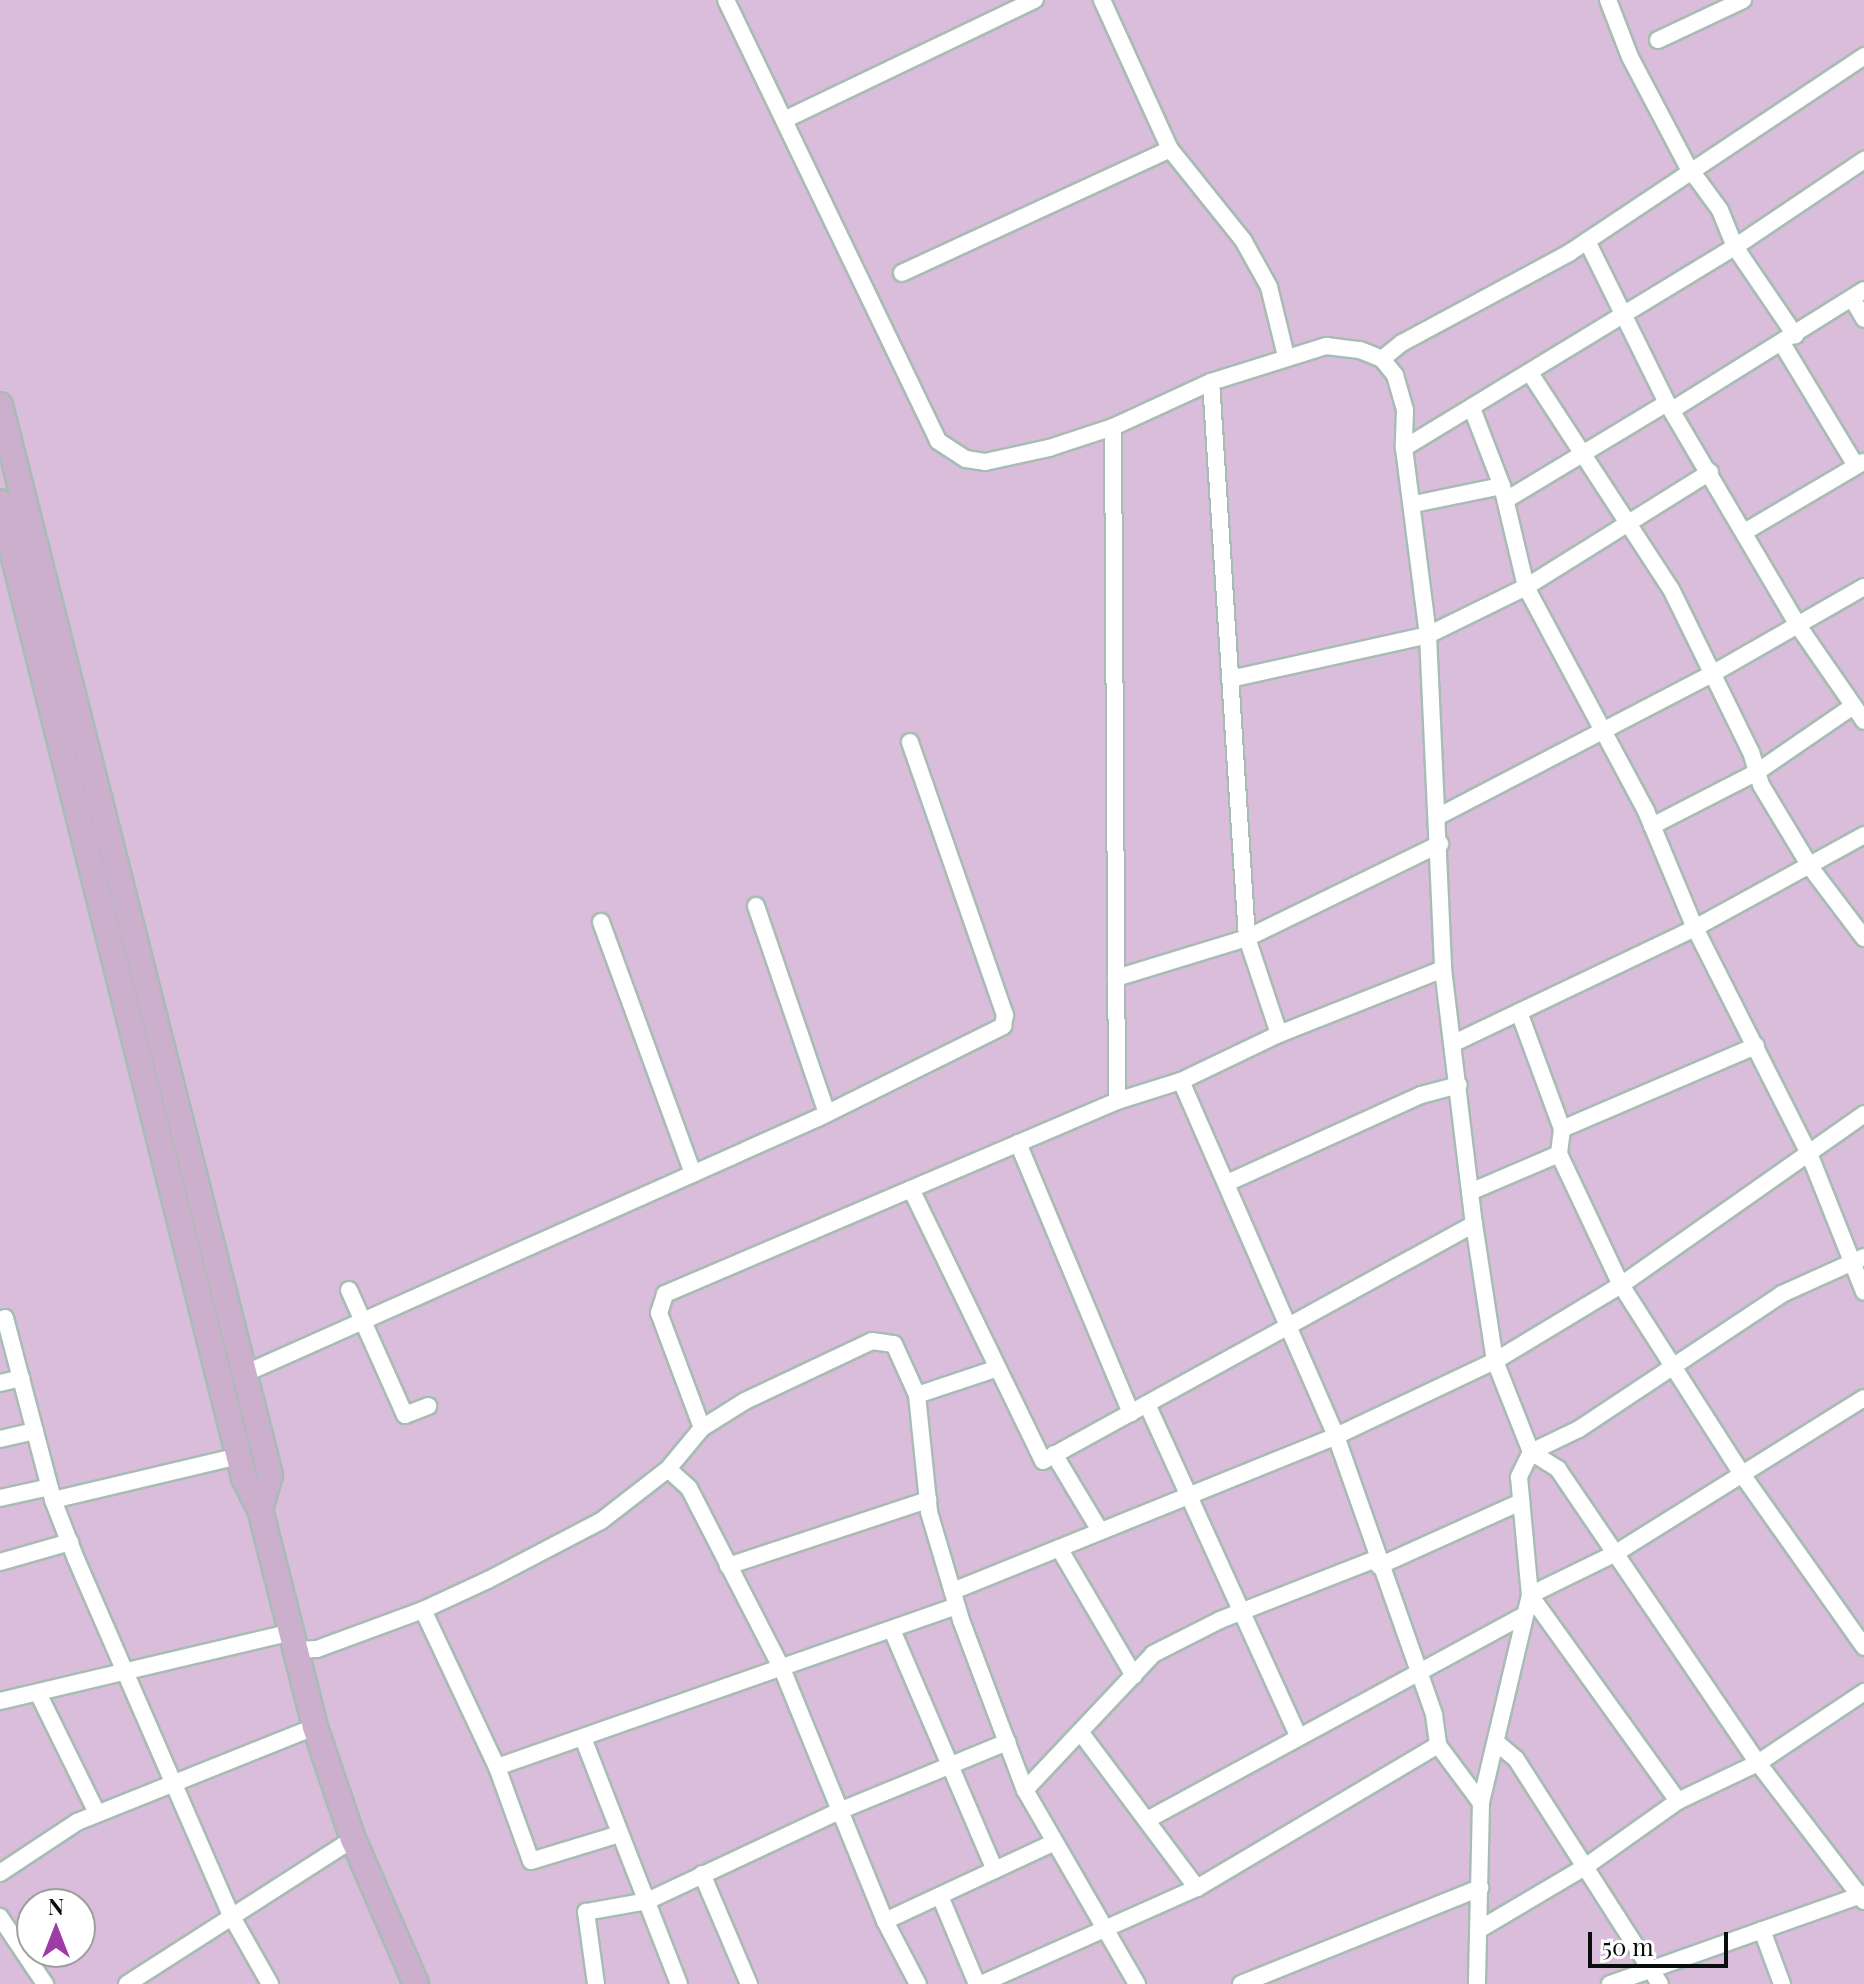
<!DOCTYPE html>
<style>
body{margin:0}
#map{position:relative;width:1864px;height:1984px;overflow:hidden;background:#e7fef5;font-family:"Playfair Display",serif}
div>[style]{position:absolute}
[style*='--x']{left:calc(var(--x)*1px);top:calc(var(--y)*1px);width:calc(var(--w)*1px);rotate:calc(var(--a)*1deg)}
.green>*{inset:0;background:#d9bdda}
.roads{filter:drop-shadow(2px 0 #a7bcb4) drop-shadow(-2px 0 #a7bcb4) drop-shadow(0 2px #a7bcb4) drop-shadow(0 -2px #a7bcb4)}
.minor>*{height:16px;margin:-8px;padding:0 8px;transform-origin:8px;border-radius:8px;background:#fff}
.primary>*{height:24px;margin:-12px;padding:0 12px;transform-origin:12px;border-radius:12px;background:#ccaecd}
span{translate:-50% -50%;white-space:nowrap;text-align:center;line-height:1.15;-webkit-text-stroke:7px #fff;paint-order:stroke}
.north{position:absolute;left:16px;top:1888px;width:80px;height:80px;box-sizing:border-box;background:#fff;border:2px solid #9c9f9d;border-radius:50%;rotate:0deg;font-size:22px;font-weight:700;line-height:32px;text-align:center;color:#070e0b}
.north::after{content:'';display:block;margin:auto;width:28px;height:36px;background:#9d3ca4;clip-path:polygon(50% 0,100% 100%,50% 72%,0 100%)}
.scale{position:absolute;left:1588px;top:1932px;width:140px;height:36px;box-sizing:border-box;border:4px solid #070e0b;border-top:0;padding-left:10px;font-size:24px;line-height:28px;white-space:nowrap;color:#070e0b;-webkit-text-stroke:6px #fff;paint-order:stroke}
</style>
<div id="map">
<div class="green">
<i style="clip-path:polygon(evenodd,0 0,1864px 0,1864px 1984px,0 1984px,0 0,32px 1904px,80px 1904px,80px 1952px,32px 1952px,32px 1904px)"></i>
</div>
<div class="roads">
<div class="minor">
<i style="--x:726;--y:0;--w:489;--a:64.3"></i>
<i style="--x:938;--y:441;--w:33;--a:33"></i>
<i style="--x:966;--y:459;--w:19;--a:9"></i>
<i style="--x:985;--y:462;--w:66;--a:-12.3"></i>
<i style="--x:1049;--y:448;--w:67;--a:-18.2"></i>
<i style="--x:1113;--y:427;--w:108;--a:-24.7"></i>
<i style="--x:1211;--y:382;--w:121;--a:-17.4"></i>
<i style="--x:1326;--y:346;--w:34;--a:7"></i>
<i style="--x:1360;--y:350;--w:24;--a:22"></i>
<i style="--x:1382;--y:359;--w:21;--a:51"></i>
<i style="--x:1395;--y:375;--w:36;--a:74"></i>
<i style="--x:1405;--y:410;--w:38;--a:92"></i>
<i style="--x:1404;--y:448;--w:189;--a:82.7"></i>
<i style="--x:1428;--y:635;--w:334;--a:87.4"></i>
<i style="--x:1443;--y:969;--w:257;--a:83.1"></i>
<i style="--x:1474;--y:1224;--w:139;--a:81.3"></i>
<i style="--x:1495;--y:1361;--w:98;--a:68.4"></i>
<i style="--x:1531;--y:1452;--w:28;--a:116"></i>
<i style="--x:1519;--y:1477;--w:119;--a:84.7"></i>
<i style="--x:1530;--y:1595;--w:214;--a:103.3"></i>
<i style="--x:1481;--y:1803;--w:181;--a:91.3"></i>
<i style="--x:1102;--y:0;--w:164;--a:65.5"></i>
<i style="--x:1170;--y:149;--w:117;--a:51.3"></i>
<i style="--x:1243;--y:240;--w:54;--a:61"></i>
<i style="--x:1269;--y:287;--w:71;--a:76.2"></i>
<i style="--x:1608;--y:0;--w:61;--a:68.9"></i>
<i style="--x:1630;--y:57;--w:122;--a:62.2"></i>
<i style="--x:1687;--y:165;--w:56;--a:53.7"></i>
<i style="--x:1720;--y:210;--w:40;--a:68"></i>
<i style="--x:1735;--y:247;--w:107;--a:55.7"></i>
<i style="--x:1658;--y:40;--w:94;--a:-25.2"></i>
<i style="--x:784;--y:120;--w:278;--a:-25.6"></i>
<i style="--x:1587;--y:241;--w:181;--a:63.7"></i>
<i style="--x:1667;--y:403;--w:260;--a:59.5"></i>
<i style="--x:1799;--y:627;--w:114;--a:55.3"></i>
<i style="--x:902;--y:273;--w:295;--a:-24.8"></i>
<i style="--x:1852;--y:298;--w:24;--a:60"></i>
<i style="--x:1783;--y:345;--w:141;--a:58.9"></i>
<i style="--x:1382;--y:359;--w:26;--a:-39"></i>
<i style="--x:1402;--y:343;--w:190;--a:-28.3"></i>
<i style="--x:1569;--y:253;--w:355;--a:-33.7"></i>
<i style="--x:1530;--y:373;--w:258;--a:56.9"></i>
<i style="--x:1671;--y:589;--w:182;--a:63.9"></i>
<i style="--x:1751;--y:752;--w:34;--a:73"></i>
<i style="--x:1761;--y:785;--w:97;--a:58.9"></i>
<i style="--x:1811;--y:868;--w:88;--a:52.9"></i>
<i style="--x:1672;--y:410;--w:226;--a:-32"></i>
<i style="--x:1473;--y:411;--w:80;--a:68.9"></i>
<i style="--x:1502;--y:486;--w:104;--a:76.6"></i>
<i style="--x:1526;--y:587;--w:254;--a:61.8"></i>
<i style="--x:1646;--y:811;--w:127;--a:67.3"></i>
<i style="--x:1695;--y:928;--w:255;--a:63.2"></i>
<i style="--x:1810;--y:1156;--w:146;--a:68.3"></i>
<i style="--x:1404;--y:448;--w:387;--a:-31.3"></i>
<i style="--x:1735;--y:247;--w:156;--a:-34"></i>
<i style="--x:1506;--y:500;--w:188;--a:-31.1"></i>
<i style="--x:1414;--y:504;--w:90;--a:-11.6"></i>
<i style="--x:1746;--y:531;--w:136;--a:-30.5"></i>
<i style="--x:1230;--y:679;--w:203;--a:-12.5"></i>
<i style="--x:1428;--y:635;--w:109;--a:-26.1"></i>
<i style="--x:1526;--y:587;--w:217;--a:-32"></i>
<i style="--x:1439;--y:816;--w:308;--a:-27.5"></i>
<i style="--x:1712;--y:674;--w:175;--a:-29.8"></i>
<i style="--x:1652;--y:826;--w:118;--a:-27.2"></i>
<i style="--x:1757;--y:772;--w:116;--a:-34.5"></i>
<i style="--x:756;--y:906;--w:219;--a:71.1"></i>
<i style="--x:601;--y:922;--w:268;--a:69.9"></i>
<i style="--x:1116;--y:978;--w:137;--a:-17"></i>
<i style="--x:1247;--y:938;--w:557;--a:-93.7"></i>
<i style="--x:1519;--y:1012;--w:125;--a:69.8"></i>
<i style="--x:1562;--y:1129;--w:25;--a:97"></i>
<i style="--x:1559;--y:1154;--w:145;--a:64.7"></i>
<i style="--x:1621;--y:1285;--w:223;--a:57.4"></i>
<i style="--x:1741;--y:1473;--w:213;--a:54.7"></i>
<i style="--x:1279;--y:1034;--w:101;--a:-108.4"></i>
<i style="--x:1247;--y:938;--w:215;--a:-26"></i>
<i style="--x:1454;--y:1043;--w:267;--a:-25.5"></i>
<i style="--x:1695;--y:928;--w:193;--a:-28.8"></i>
<i style="--x:1181;--y:1081;--w:387;--a:66.4"></i>
<i style="--x:1336;--y:1436;--w:296;--a:70.6"></i>
<i style="--x:1434;--y:1715;--w:30;--a:82"></i>
<i style="--x:1438;--y:1745;--w:72;--a:53.4"></i>
<i style="--x:1117;--y:1101;--w:67;--a:-17.4"></i>
<i style="--x:1181;--y:1081;--w:109;--a:-25.6"></i>
<i style="--x:1279;--y:1034;--w:176;--a:-21.6"></i>
<i style="--x:1562;--y:1129;--w:211;--a:-23.2"></i>
<i style="--x:1018;--y:1143;--w:293;--a:67.3"></i>
<i style="--x:1227;--y:1183;--w:213;--a:-24.4"></i>
<i style="--x:1421;--y:1095;--w:39;--a:-15"></i>
<i style="--x:911;--y:1189;--w:302;--a:64.1"></i>
<i style="--x:1043;--y:1461;--w:492;--a:-28.8"></i>
<i style="--x:1470;--y:1192;--w:97;--a:-23.1"></i>
<i style="--x:349;--y:1290;--w:137;--a:65.9"></i>
<i style="--x:405;--y:1415;--w:25;--a:-21"></i>
<i style="--x:5;--y:1318;--w:188;--a:75.2"></i>
<i style="--x:53;--y:1500;--w:63;--a:68.7"></i>
<i style="--x:76;--y:1559;--w:391;--a:66.5"></i>
<i style="--x:232;--y:1917;--w:77;--a:60.4"></i>
<i style="--x:244;--y:1374;--w:628;--a:-24.04"></i>
<i style="--x:818;--y:1118;--w:207;--a:-26.4"></i>
<i style="--x:1003;--y:1026;--w:11;--a:-80"></i>
<i style="--x:1005;--y:1015;--w:289;--a:-109.2"></i>
<i style="--x:0;--y:1383;--w:22;--a:-13"></i>
<i style="--x:917;--y:1395;--w:85;--a:-18.4"></i>
<i style="--x:1147;--y:1404;--w:366;--a:65.5"></i>
<i style="--x:702;--y:1428;--w:123;--a:-110.5"></i>
<i style="--x:659;--y:1313;--w:20;--a:-72"></i>
<i style="--x:665;--y:1294;--w:491;--a:-23.1"></i>
<i style="--x:1117;--y:1101;--w:674;--a:-90.34"></i>
<i style="--x:0;--y:1439;--w:36;--a:-13"></i>
<i style="--x:1531;--y:1452;--w:32;--a:32"></i>
<i style="--x:1558;--y:1469;--w:356;--a:55.8"></i>
<i style="--x:1758;--y:1763;--w:174;--a:52.5"></i>
<i style="--x:1531;--y:1452;--w:53;--a:-25.6"></i>
<i style="--x:1579;--y:1429;--w:244;--a:-33.6"></i>
<i style="--x:1782;--y:1294;--w:90;--a:-24.3"></i>
<i style="--x:1054;--y:1454;--w:90;--a:59.1"></i>
<i style="--x:668;--y:1469;--w:28;--a:42"></i>
<i style="--x:689;--y:1488;--w:206;--a:62.8"></i>
<i style="--x:783;--y:1671;--w:270;--a:67.8"></i>
<i style="--x:885;--y:1921;--w:71;--a:62.4"></i>
<i style="--x:0;--y:1498;--w:51;--a:-12.4"></i>
<i style="--x:53;--y:1500;--w:191;--a:-13.3"></i>
<i style="--x:1059;--y:1548;--w:148;--a:59.6"></i>
<i style="--x:0;--y:1562;--w:73;--a:-15.9"></i>
<i style="--x:728;--y:1566;--w:211;--a:-18.3"></i>
<i style="--x:1379;--y:1566;--w:156;--a:-24.3"></i>
<i style="--x:953;--y:1591;--w:413;--a:-22"></i>
<i style="--x:1336;--y:1436;--w:176;--a:-25.3"></i>
<i style="--x:1495;--y:1361;--w:147;--a:-31.1"></i>
<i style="--x:1621;--y:1285;--w:297;--a:-35.1"></i>
<i style="--x:423;--y:1610;--w:174;--a:64.8"></i>
<i style="--x:497;--y:1767;--w:100;--a:70.1"></i>
<i style="--x:531;--y:1861;--w:93;--a:-16.9"></i>
<i style="--x:892;--y:1630;--w:261;--a:66.8"></i>
<i style="--x:297;--y:1650;--w:20;--a:-3"></i>
<i style="--x:317;--y:1649;--w:113;--a:-20.2"></i>
<i style="--x:423;--y:1610;--w:72;--a:-24.8"></i>
<i style="--x:488;--y:1580;--w:127;--a:-27.6"></i>
<i style="--x:601;--y:1521;--w:85;--a:-37.8"></i>
<i style="--x:668;--y:1469;--w:53;--a:-50.3"></i>
<i style="--x:702;--y:1428;--w:51;--a:-32.1"></i>
<i style="--x:745;--y:1401;--w:140;--a:-25.3"></i>
<i style="--x:872;--y:1341;--w:22;--a:8"></i>
<i style="--x:894;--y:1344;--w:56;--a:65.7"></i>
<i style="--x:917;--y:1395;--w:118;--a:84.1"></i>
<i style="--x:929;--y:1512;--w:113;--a:73.5"></i>
<i style="--x:961;--y:1620;--w:182;--a:69.4"></i>
<i style="--x:1025;--y:1790;--w:224;--a:60"></i>
<i style="--x:38;--y:1693;--w:134;--a:63.8"></i>
<i style="--x:0;--y:1701;--w:301;--a:-13.3"></i>
<i style="--x:1081;--y:1733;--w:194;--a:53.2"></i>
<i style="--x:583;--y:1738;--w:264;--a:68.7"></i>
<i style="--x:1497;--y:1743;--w:25;--a:40"></i>
<i style="--x:1516;--y:1759;--w:267;--a:57.4"></i>
<i style="--x:497;--y:1767;--w:487;--a:-19.3"></i>
<i style="--x:1025;--y:1790;--w:187;--a:-46.7"></i>
<i style="--x:1153;--y:1654;--w:75;--a:-26.9"></i>
<i style="--x:1220;--y:1620;--w:168;--a:-21.4"></i>
<i style="--x:1678;--y:1801;--w:254;--a:-125.7"></i>
<i style="--x:1530;--y:1595;--w:96;--a:-26"></i>
<i style="--x:1616;--y:1553;--w:292;--a:-32"></i>
<i style="--x:1147;--y:1820;--w:430;--a:-28.5"></i>
<i style="--x:0;--y:1873;--w:92;--a:-33.5"></i>
<i style="--x:77;--y:1822;--w:256;--a:-21.8"></i>
<i style="--x:702;--y:1874;--w:120;--a:66.9"></i>
<i style="--x:940;--y:1896;--w:95;--a:67.2"></i>
<i style="--x:0;--y:1917;--w:81;--a:56.1"></i>
<i style="--x:885;--y:1921;--w:185;--a:-24.9"></i>
<i style="--x:1480;--y:1929;--w:122;--a:-30.6"></i>
<i style="--x:1585;--y:1867;--w:114;--a:-35.4"></i>
<i style="--x:1678;--y:1801;--w:89;--a:-25.4"></i>
<i style="--x:1758;--y:1763;--w:128;--a:-33.8"></i>
<i style="--x:1762;--y:1930;--w:58;--a:69.7"></i>
<i style="--x:127;--y:1984;--w:269;--a:-32.7"></i>
<i style="--x:596;--y:1984;--w:73;--a:-97.9"></i>
<i style="--x:586;--y:1912;--w:62;--a:-10.2"></i>
<i style="--x:647;--y:1901;--w:212;--a:-25.1"></i>
<i style="--x:839;--y:1811;--w:182;--a:-22.3"></i>
<i style="--x:981;--y:1984;--w:236;--a:-24"></i>
<i style="--x:1197;--y:1888;--w:280;--a:-30.7"></i>
<i style="--x:1241;--y:1984;--w:258;--a:-21.9"></i>
<i style="--x:1610;--y:1984;--w:269;--a:-19.5"></i>
</div>
<div class="primary">
<i style="--x:0;--y:405;--w:1104;--a:75.84"></i>
<i style="--x:270;--y:1475;--w:35;--a:106"></i>
<i style="--x:0;--y:502;--w:1006;--a:75.96"></i>
<i style="--x:244;--y:1478;--w:35;--a:63"></i>
<i style="--x:260;--y:1509;--w:225;--a:75.8"></i>
<i style="--x:315;--y:1727;--w:118;--a:71.3"></i>
<i style="--x:353;--y:1839;--w:158;--a:66.5"></i>
</div>
</div>
<div class="north">N</div>
<div class="scale">50 m</div>
</div>
